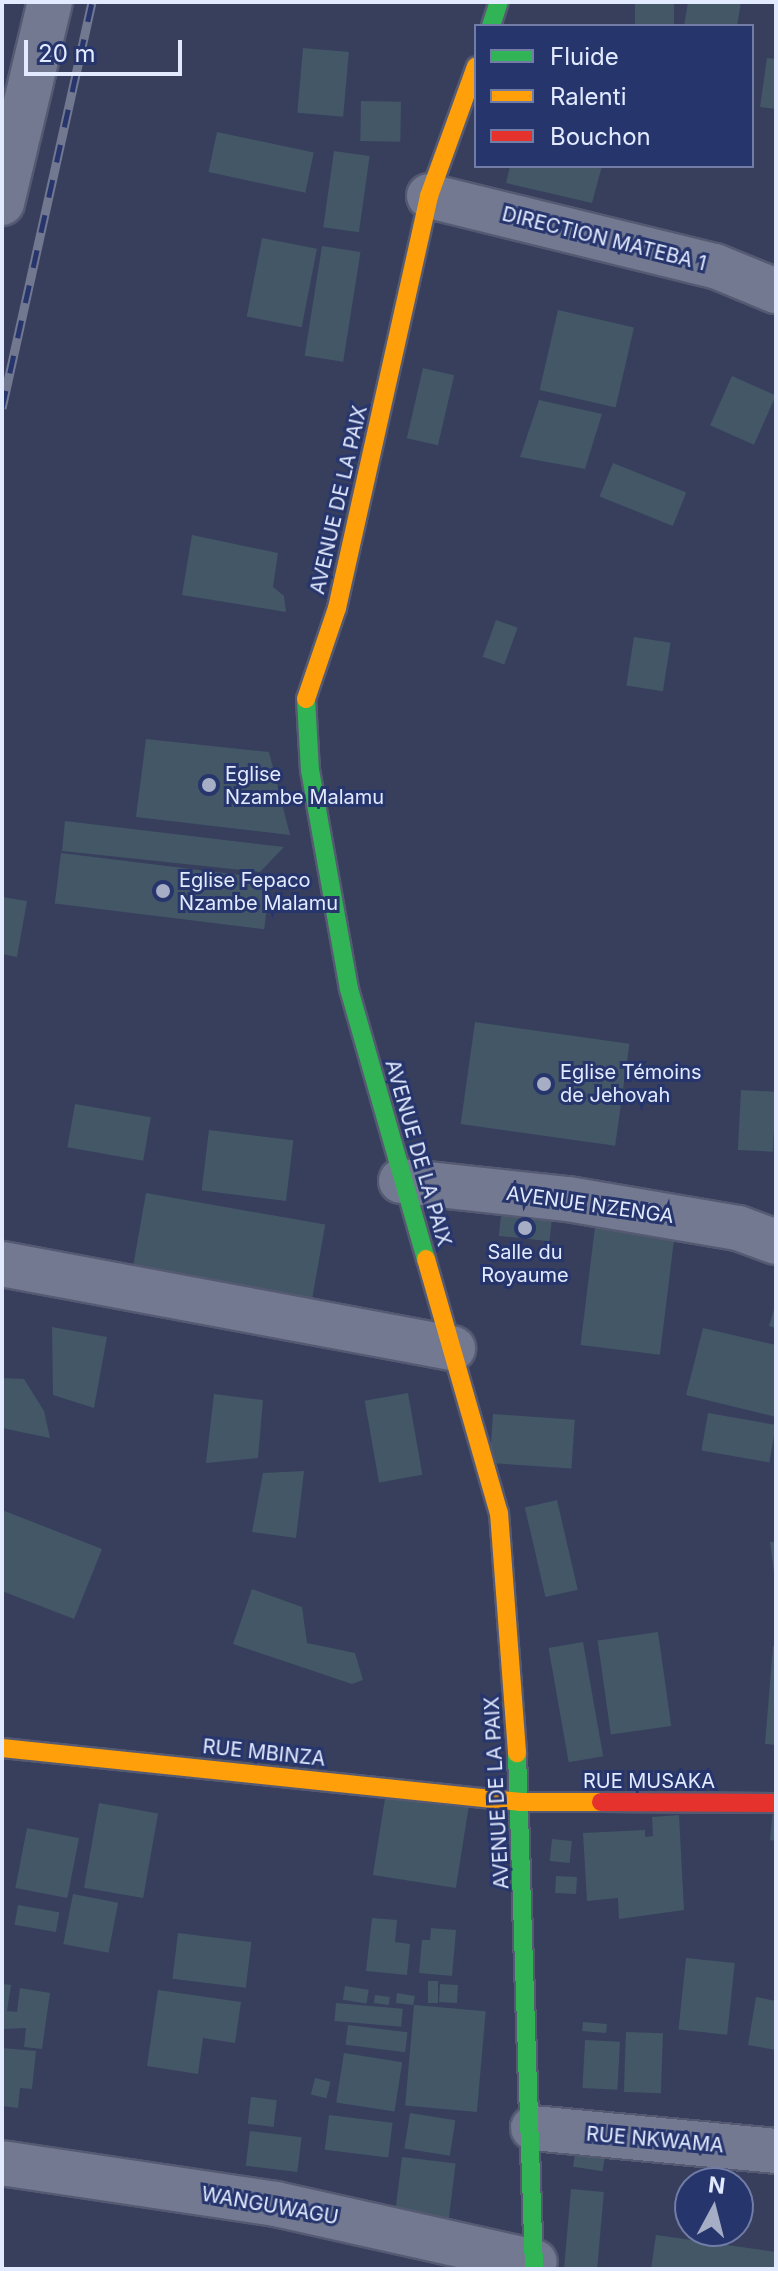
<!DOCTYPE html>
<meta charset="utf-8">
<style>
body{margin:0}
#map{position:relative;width:778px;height:2271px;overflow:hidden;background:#373f5d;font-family:Inter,sans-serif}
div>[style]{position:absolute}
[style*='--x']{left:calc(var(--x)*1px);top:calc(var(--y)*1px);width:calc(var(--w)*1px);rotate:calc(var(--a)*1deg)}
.building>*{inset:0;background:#435767;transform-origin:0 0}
.roads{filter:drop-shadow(2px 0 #555a72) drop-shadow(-2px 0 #555a72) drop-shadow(0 2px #555a72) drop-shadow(0 -2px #555a72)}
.street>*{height:44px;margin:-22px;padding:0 22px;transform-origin:22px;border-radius:22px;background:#727991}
.fast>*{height:18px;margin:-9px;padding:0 9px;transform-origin:9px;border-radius:9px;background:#30b455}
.slow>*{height:18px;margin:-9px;padding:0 9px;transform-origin:9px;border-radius:9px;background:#ff9f0a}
.jam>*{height:18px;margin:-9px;padding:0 9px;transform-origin:9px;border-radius:9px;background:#e5322d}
.rail>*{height:9px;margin-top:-4.5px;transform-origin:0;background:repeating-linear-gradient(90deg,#27356d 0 18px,#72788f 0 36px);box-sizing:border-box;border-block:2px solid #72788f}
.dots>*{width:22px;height:22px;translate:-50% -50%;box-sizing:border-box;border:4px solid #27356d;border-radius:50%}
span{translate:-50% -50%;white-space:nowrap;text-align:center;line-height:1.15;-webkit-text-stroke:6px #27356d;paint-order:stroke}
.street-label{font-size:20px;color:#e2eaff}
.poi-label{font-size:20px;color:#e2eaff}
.left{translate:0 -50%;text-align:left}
.frame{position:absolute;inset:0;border:4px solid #e2eaff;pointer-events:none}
.legend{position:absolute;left:474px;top:24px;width:280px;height:144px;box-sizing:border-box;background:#27356d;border:2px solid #727da7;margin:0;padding:10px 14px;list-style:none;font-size:24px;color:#e2eaff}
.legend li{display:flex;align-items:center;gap:16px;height:40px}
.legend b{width:40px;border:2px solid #727da7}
.north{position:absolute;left:674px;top:2167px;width:80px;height:80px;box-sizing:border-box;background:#27356d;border:2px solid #727da7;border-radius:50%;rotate:7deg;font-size:22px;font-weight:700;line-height:32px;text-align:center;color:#e2eaff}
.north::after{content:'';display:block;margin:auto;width:28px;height:36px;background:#a6aec6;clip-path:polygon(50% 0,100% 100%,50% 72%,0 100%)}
.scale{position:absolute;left:24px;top:40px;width:158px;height:36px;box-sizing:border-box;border:4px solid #e2eaff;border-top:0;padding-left:10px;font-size:24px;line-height:28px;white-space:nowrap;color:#e2eaff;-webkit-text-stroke:6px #27356d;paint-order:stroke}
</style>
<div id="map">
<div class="building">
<i style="left:635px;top:2px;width:39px;height:22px"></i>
<i style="clip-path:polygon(688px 2px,741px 2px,737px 26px,684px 26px)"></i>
<i style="left:303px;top:48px;width:46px;height:65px;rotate:5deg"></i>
<i style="clip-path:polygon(767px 58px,776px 59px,776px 109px,760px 107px)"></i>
<i style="left:361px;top:101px;width:40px;height:40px;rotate:1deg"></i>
<i style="left:217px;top:132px;width:99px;height:41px;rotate:12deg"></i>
<i style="left:334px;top:151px;width:36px;height:77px;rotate:8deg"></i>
<i style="clip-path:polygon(510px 166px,602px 166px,592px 203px,506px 183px)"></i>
<i style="left:262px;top:238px;width:56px;height:80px;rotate:11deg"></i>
<i style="left:322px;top:246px;width:39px;height:111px;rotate:9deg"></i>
<i style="left:558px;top:310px;width:78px;height:82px;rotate:13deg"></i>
<i style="left:423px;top:368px;width:32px;height:72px;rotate:13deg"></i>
<i style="left:732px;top:376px;width:48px;height:54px;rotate:24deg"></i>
<i style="clip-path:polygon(539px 400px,602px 414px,585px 469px,520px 457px)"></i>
<i style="left:613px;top:463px;width:79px;height:36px;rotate:22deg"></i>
<i style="clip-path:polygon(192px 535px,278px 553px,273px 587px,284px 596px,286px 612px,182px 595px)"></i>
<i style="left:496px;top:620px;width:23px;height:39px;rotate:20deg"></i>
<i style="left:634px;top:637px;width:37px;height:49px;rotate:9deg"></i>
<i style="clip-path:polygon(146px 739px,269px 752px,290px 835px,136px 817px)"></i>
<i style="clip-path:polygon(65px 821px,284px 847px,260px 872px,62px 851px)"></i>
<i style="left:61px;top:853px;width:211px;height:51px;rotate:7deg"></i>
<i style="clip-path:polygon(2px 897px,27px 901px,17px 957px,2px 954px)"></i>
<i style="left:475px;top:1022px;width:156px;height:103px;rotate:8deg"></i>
<i style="left:741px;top:1090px;width:35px;height:60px;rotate:3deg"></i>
<i style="left:75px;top:1104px;width:77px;height:44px;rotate:10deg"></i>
<i style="left:209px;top:1130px;width:85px;height:61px;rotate:7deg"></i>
<i style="left:146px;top:1193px;width:182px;height:81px;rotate:10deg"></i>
<i style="left:501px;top:1215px;width:51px;height:21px;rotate:6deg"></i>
<i style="left:595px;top:1227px;width:80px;height:119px;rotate:7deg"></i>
<i style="clip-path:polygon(775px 1306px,776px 1306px,776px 1328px,769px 1326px)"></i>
<i style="clip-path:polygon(52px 1327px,107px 1337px,94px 1408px,53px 1395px)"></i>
<i style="clip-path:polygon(703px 1328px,776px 1345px,776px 1417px,686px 1395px)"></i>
<i style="clip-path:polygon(2px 1378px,24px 1379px,44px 1411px,50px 1438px,2px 1428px)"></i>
<i style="left:408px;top:1393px;width:83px;height:44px;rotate:80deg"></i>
<i style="clip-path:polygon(214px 1394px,263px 1400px,258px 1458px,206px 1463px)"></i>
<i style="left:708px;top:1413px;width:69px;height:38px;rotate:10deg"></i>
<i style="left:493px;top:1414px;width:82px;height:49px;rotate:4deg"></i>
<i style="clip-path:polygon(304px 1471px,296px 1538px,252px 1532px,263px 1473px)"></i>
<i style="left:557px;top:1500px;width:92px;height:33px;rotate:77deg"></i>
<i style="clip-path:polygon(2px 1510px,102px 1549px,74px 1619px,2px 1591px)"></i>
<i style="clip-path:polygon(770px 1542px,776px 1542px,776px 1573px,774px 1573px)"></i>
<i style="clip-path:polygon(252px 1589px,302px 1607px,307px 1643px,355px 1653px,363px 1680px,352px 1684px,233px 1644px)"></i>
<i style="left:658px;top:1632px;width:95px;height:61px;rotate:82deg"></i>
<i style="left:583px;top:1642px;width:116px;height:35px;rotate:80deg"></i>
<i style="clip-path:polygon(773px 1646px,776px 1647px,776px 1745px,765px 1744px)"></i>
<i style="left:386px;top:1792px;width:84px;height:84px;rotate:9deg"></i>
<i style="left:99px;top:1803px;width:60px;height:86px;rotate:10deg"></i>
<i style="clip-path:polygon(773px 1809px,776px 1809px,776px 1841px,770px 1840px)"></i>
<i style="clip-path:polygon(679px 1815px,684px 1910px,619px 1919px,618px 1898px,587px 1901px,583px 1833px,645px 1830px,645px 1837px,653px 1836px,652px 1817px)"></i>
<i style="left:27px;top:1828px;width:53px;height:61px;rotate:11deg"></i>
<i style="left:552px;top:1839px;width:20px;height:22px;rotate:6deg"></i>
<i style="left:556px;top:1876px;width:21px;height:17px;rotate:3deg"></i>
<i style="left:73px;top:1894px;width:46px;height:51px;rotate:11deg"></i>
<i style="left:18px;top:1905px;width:42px;height:20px;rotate:10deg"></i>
<i style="clip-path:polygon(372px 1918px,397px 1920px,395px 1942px,410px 1944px,407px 1975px,366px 1971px)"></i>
<i style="clip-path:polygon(431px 1928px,456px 1930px,452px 1976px,419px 1973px,422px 1940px,430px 1940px)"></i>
<i style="left:178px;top:1933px;width:74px;height:46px;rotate:7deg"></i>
<i style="left:686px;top:1958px;width:49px;height:72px;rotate:6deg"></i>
<i style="left:428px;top:1981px;width:10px;height:22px"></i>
<i style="clip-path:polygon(3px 1984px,11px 1985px,7px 2011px,17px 2012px,20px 1988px,50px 1993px,42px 2049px,24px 2047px,26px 2028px,3px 2029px)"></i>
<i style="left:440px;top:1984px;width:18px;height:18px;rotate:3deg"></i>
<i style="left:345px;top:1986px;width:24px;height:14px;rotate:9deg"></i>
<i style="clip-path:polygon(158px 1990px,241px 2002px,235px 2043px,203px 2038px,198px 2074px,147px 2066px)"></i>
<i style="clip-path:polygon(397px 1993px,415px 1996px,413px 2005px,396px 2003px)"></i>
<i style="left:375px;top:1995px;width:15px;height:8px;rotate:8deg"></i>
<i style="clip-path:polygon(756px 1997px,776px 2001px,776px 2050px,748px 2045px)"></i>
<i style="left:336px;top:2003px;width:67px;height:18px;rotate:5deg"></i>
<i style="left:414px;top:2005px;width:72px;height:101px;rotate:5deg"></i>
<i style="left:583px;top:2022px;width:24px;height:9px;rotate:5deg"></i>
<i style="left:348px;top:2025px;width:60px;height:20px;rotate:7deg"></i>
<i style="left:626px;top:2032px;width:37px;height:60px;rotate:2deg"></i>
<i style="left:585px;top:2040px;width:35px;height:48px;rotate:3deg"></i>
<i style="clip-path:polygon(2px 2048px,36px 2051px,32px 2089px,20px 2088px,18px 2108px,2px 2106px)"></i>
<i style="left:344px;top:2053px;width:59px;height:50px;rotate:9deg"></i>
<i style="left:315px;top:2078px;width:16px;height:17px;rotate:14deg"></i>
<i style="left:251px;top:2097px;width:26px;height:27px;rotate:7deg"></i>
<i style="left:410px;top:2113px;width:46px;height:36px;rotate:9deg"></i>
<i style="left:329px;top:2115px;width:64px;height:35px;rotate:7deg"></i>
<i style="left:250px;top:2131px;width:52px;height:35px;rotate:7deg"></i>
<i style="left:577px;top:2141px;width:30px;height:26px;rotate:9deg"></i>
<i style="left:402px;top:2157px;width:54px;height:57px;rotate:7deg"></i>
<i style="left:571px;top:2189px;width:33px;height:81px;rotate:5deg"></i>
<i style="clip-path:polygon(656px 2235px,776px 2252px,776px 2269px,651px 2269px)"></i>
</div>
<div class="roads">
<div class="street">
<i style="--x:429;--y:196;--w:294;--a:13.8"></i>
<i style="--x:715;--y:266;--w:66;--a:22.3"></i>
<i style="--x:2;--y:203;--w:207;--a:-76.6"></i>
<i style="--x:401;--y:1181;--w:168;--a:6.2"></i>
<i style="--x:568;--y:1199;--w:172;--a:9.7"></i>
<i style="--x:738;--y:1228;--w:40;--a:20.2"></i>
<i style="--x:2;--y:1264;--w:459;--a:10.6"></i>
<i style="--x:533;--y:2128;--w:244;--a:5.4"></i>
<i style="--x:2;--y:2163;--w:277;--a:8.5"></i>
<i style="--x:276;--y:2204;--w:265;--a:12.6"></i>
</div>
<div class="fast">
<i style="--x:491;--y:26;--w:25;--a:-72"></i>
<i style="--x:306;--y:699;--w:71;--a:86.8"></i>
<i style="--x:310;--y:770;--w:222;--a:79.9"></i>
<i style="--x:349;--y:989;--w:281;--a:74.1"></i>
<i style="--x:517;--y:1753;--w:516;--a:88.11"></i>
</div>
<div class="slow">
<i style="--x:306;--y:699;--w:96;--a:-71.2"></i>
<i style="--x:337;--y:608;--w:422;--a:-77.4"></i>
<i style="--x:429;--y:196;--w:138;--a:-70.1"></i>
<i style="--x:426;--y:1259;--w:264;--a:74"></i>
<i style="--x:499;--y:1513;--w:241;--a:85.7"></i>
<i style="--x:2;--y:1748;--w:522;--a:5.94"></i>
<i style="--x:521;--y:1802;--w:80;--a:0"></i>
</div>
<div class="jam">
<i style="--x:601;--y:1802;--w:175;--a:0.3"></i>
</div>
</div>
<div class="rail">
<i style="--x:2;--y:408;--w:416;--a:-77.5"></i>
</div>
<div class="dots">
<i style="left:209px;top:785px;background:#a6aec6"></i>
<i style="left:163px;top:891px;background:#a6aec6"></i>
<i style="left:544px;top:1084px;background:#a6aec6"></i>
<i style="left:525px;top:1228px;background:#a6aec6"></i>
</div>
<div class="street-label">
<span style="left:604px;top:239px;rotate:14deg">DIRECTION MATEBA 1</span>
<span style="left:339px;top:500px;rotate:-77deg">AVENUE DE LA PAIX</span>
<span style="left:418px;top:1153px;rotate:74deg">AVENUE DE LA PAIX</span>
<span style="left:590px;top:1205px;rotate:8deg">AVENUE NZENGA</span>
<span style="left:264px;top:1753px;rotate:6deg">RUE MBINZA</span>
<span style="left:649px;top:1781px">RUE MUSAKA</span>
<span style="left:497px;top:1793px;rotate:-93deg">AVENUE DE LA PAIX</span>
<span style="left:655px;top:2140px;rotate:5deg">RUE NKWAMA</span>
<span style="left:270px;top:2206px;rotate:10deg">WANGUWAGU</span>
</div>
<div class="poi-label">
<span class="left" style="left:225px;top:786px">Eglise<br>Nzambe Malamu</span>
<span class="left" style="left:179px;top:892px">Eglise Fepaco<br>Nzambe Malamu</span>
<span class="left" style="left:560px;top:1084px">Eglise Témoins<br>de Jehovah</span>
<span style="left:525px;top:1264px">Salle du<br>Royaume</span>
</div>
<div class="frame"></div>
<ul class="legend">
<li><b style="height:10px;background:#30b455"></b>Fluide</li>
<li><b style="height:10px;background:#ff9f0a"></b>Ralenti</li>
<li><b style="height:10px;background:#e5322d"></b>Bouchon</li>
</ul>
<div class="north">N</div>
<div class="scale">20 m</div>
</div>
